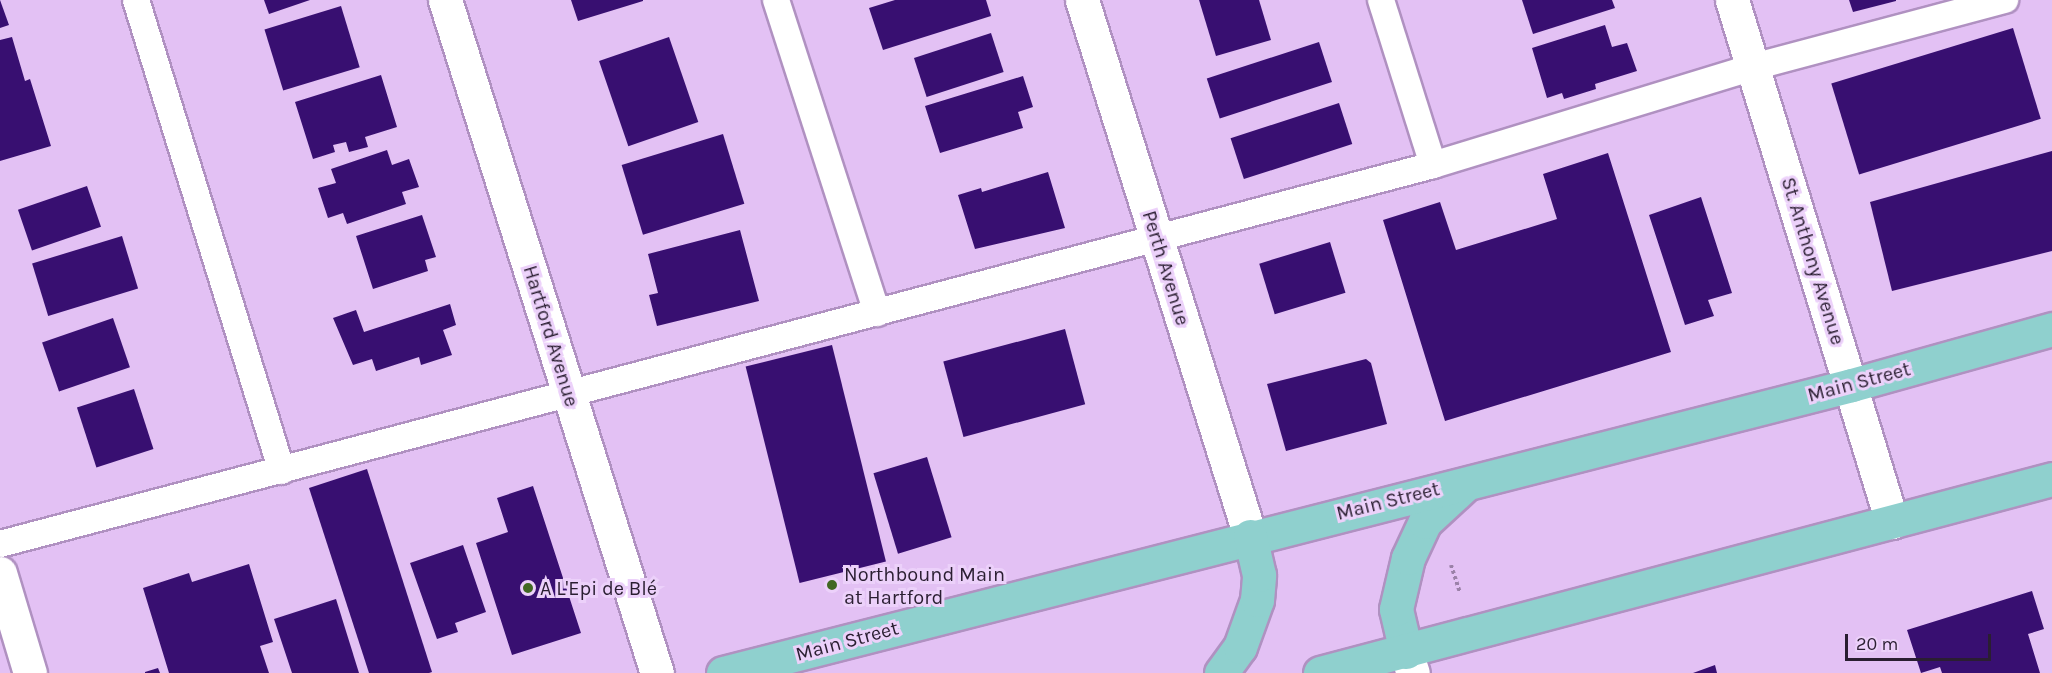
<!DOCTYPE html>
<meta charset="utf-8">
<style>
body{margin:0}
#map{position:relative;width:2052px;height:673px;overflow:hidden;background:#e3c1f4;font-family:Karla,sans-serif}
div>[style]{position:absolute}
[style*='--x']{left:calc(var(--x)*1px);top:calc(var(--y)*1px);width:calc(var(--w)*1px);rotate:calc(var(--a)*1deg)}
.building>*{inset:0;background:#380f71;transform-origin:0 0}
.path>*{height:4px;margin-top:-2px;transform-origin:0;background:repeating-linear-gradient(90deg,#9b81a8 0 3px,transparent 0 6px)}
.roads{filter:drop-shadow(2px 0 #b091c1) drop-shadow(-2px 0 #b091c1) drop-shadow(0 2px #b091c1) drop-shadow(0 -2px #b091c1)}
.lane>*{height:26px;margin:-13px;padding:0 13px;transform-origin:13px;border-radius:13px;background:#fff}
.street>*{height:33px;margin:-16.5px;padding:0 16.5px;transform-origin:16.5px;border-radius:16.5px;background:#fff}
.primary>*{height:33px;margin:-16.5px;padding:0 16.5px;transform-origin:16.5px;border-radius:16.5px;background:#8fd0ce}
.dots>*{width:16px;height:16px;translate:-50% -50%;box-sizing:border-box;border:3px solid #ecd1fa;border-radius:50%}
span{translate:-50% -50%;white-space:nowrap;text-align:center;line-height:1.15;-webkit-text-stroke:6px #ecd1fa;paint-order:stroke}
.street-label{font-size:20px;color:#2a1e31}
.poi-label{font-size:20px;color:#2a1e31}
.left{translate:0 -50%;text-align:left}
.scale{position:absolute;left:1845px;top:634px;width:146px;height:27px;box-sizing:border-box;border:3px solid #2a1e31;border-top:0;padding-left:8px;font-size:18px;line-height:21px;white-space:nowrap;color:#2a1e31;-webkit-text-stroke:4px #ecd1fa;paint-order:stroke}
</style>
<div id="map">
<div class="building">
<i style="clip-path:polygon(0 0,9px 25px,0 28px)"></i>
<i style="clip-path:polygon(264px 0,310px 0,269px 14px)"></i>
<i style="clip-path:polygon(571px 0,643px 0,643px 1px,578px 21px)"></i>
<i style="clip-path:polygon(895px 0,986px 0,991px 16px,883px 50px,869px 8px)"></i>
<i style="clip-path:polygon(1199px 0,1259px 0,1271px 40px,1216px 56px)"></i>
<i style="clip-path:polygon(1522px 0,1612px 0,1615px 8px,1533px 34px)"></i>
<i style="clip-path:polygon(1849px 0,1896px 0,1896px 1px,1853px 12px)"></i>
<i style="left:341px;top:6px;width:64px;height:80px;rotate:73deg"></i>
<i style="clip-path:polygon(1605px 25px,1612px 47px,1627px 43px,1637px 71px,1595px 84px,1596px 89px,1564px 99px,1562px 93px,1547px 98px,1532px 48px)"></i>
<i style="left:2013px;top:28px;width:95px;height:190px;rotate:73deg"></i>
<i style="left:991px;top:33px;width:41px;height:81px;rotate:72deg"></i>
<i style="clip-path:polygon(12px 37px,25px 81px,30px 79px,51px 146px,0 161px,0 40px)"></i>
<i style="left:669px;top:37px;width:90px;height:74px;rotate:71deg"></i>
<i style="left:1319px;top:42px;width:42px;height:118px;rotate:72deg"></i>
<i style="clip-path:polygon(381px 75px,397px 127px,365px 137px,368px 147px,349px 152px,346px 142px,333px 145px,335px 152px,313px 159px,295px 102px)"></i>
<i style="clip-path:polygon(1023px 76px,1033px 107px,1018px 112px,1023px 128px,940px 153px,925px 106px)"></i>
<i style="left:1339px;top:103px;width:43px;height:114px;rotate:72deg"></i>
<i style="left:723px;top:134px;width:73px;height:106px;rotate:73deg"></i>
<i style="clip-path:polygon(387px 150px,392px 165px,409px 159px,419px 187px,402px 192px,406px 204px,347px 224px,343px 213px,328px 218px,318px 188px,336px 183px,331px 169px)"></i>
<i style="clip-path:polygon(2052px 151px,2052px 251px,1892px 291px,1870px 202px)"></i>
<i style="clip-path:polygon(1608px 153px,1671px 352px,1445px 421px,1383px 220px,1440px 202px,1456px 250px,1557px 219px,1543px 174px)"></i>
<i style="clip-path:polygon(1048px 172px,1065px 228px,975px 249px,958px 195px,981px 188px,982px 192px)"></i>
<i style="left:87px;top:186px;width:43px;height:73px;rotate:71deg"></i>
<i style="clip-path:polygon(1701px 197px,1732px 293px,1708px 300px,1714px 316px,1685px 325px,1649px 215px)"></i>
<i style="clip-path:polygon(422px 215px,436px 257px,425px 260px,428px 271px,373px 289px,356px 236px)"></i>
<i style="clip-path:polygon(740px 230px,759px 301px,657px 326px,649px 295px,658px 293px,648px 254px)"></i>
<i style="left:122px;top:236px;width:55px;height:94px;rotate:73deg"></i>
<i style="left:1330px;top:242px;width:53px;height:74px;rotate:73deg"></i>
<i style="clip-path:polygon(450px 304px,456px 325px,443px 330px,452px 355px,421px 365px,419px 357px,376px 371px,372px 359px,353px 365px,333px 318px,356px 310px,364px 332px)"></i>
<i style="left:113px;top:318px;width:52px;height:75px;rotate:71deg"></i>
<i style="left:1065px;top:329px;width:78px;height:126px;rotate:75deg"></i>
<i style="left:832px;top:345px;width:223px;height:89px;rotate:76deg"></i>
<i style="clip-path:polygon(1366px 359px,1371px 363px,1387px 424px,1286px 451px,1267px 384px)"></i>
<i style="left:134px;top:389px;width:63px;height:60px;rotate:72deg"></i>
<i style="left:927px;top:457px;width:84px;height:56px;rotate:73deg"></i>
<i style="clip-path:polygon(367px 469px,432px 672px,429px 673px,369px 673px,309px 488px)"></i>
<i style="clip-path:polygon(533px 486px,581px 633px,512px 655px,476px 543px,508px 532px,497px 498px)"></i>
<i style="clip-path:polygon(463px 545px,486px 612px,455px 623px,458px 632px,437px 639px,410px 563px)"></i>
<i style="clip-path:polygon(249px 564px,273px 642px,260px 646px,269px 673px,169px 673px,143px 588px,189px 573px,192px 582px)"></i>
<i style="clip-path:polygon(2032px 591px,2044px 629px,2028px 634px,2040px 673px,1942px 673px,1940px 667px,1921px 673px,1907px 630px)"></i>
<i style="clip-path:polygon(336px 599px,359px 673px,292px 673px,274px 619px)"></i>
<i style="clip-path:polygon(1715px 665px,1717px 673px,1693px 673px)"></i>
<i style="clip-path:polygon(158px 668px,160px 673px,145px 673px,145px 672px)"></i>
</div>
<div class="path">
<i style="--x:1451;--y:565;--w:28;--a:72"></i>
</div>
<div class="roads">
<div class="lane">
<i style="--x:136;--y:0;--w:493;--a:72.8"></i>
<i style="--x:776;--y:0;--w:329;--a:72.1"></i>
<i style="--x:1381;--y:0;--w:173;--a:72.5"></i>
<i style="--x:0;--y:544;--w:1482;--a:-14.81"></i>
<i style="--x:1433;--y:165;--w:335;--a:-17"></i>
<i style="--x:1753;--y:67;--w:261;--a:-14.9"></i>
</div>
<div class="street">
<i style="--x:445;--y:0;--w:706;--a:72.52"></i>
<i style="--x:1082;--y:0;--w:562;--a:72.6"></i>
<i style="--x:1732;--y:0;--w:546;--a:72.96"></i>
<i style="--x:0;--y:573;--w:104;--a:73.3"></i>
<i style="--x:1406;--y:652;--w:22;--a:72"></i>
</div>
<div class="primary">
<i style="--x:1406;--y:652;--w:44;--a:-103.1"></i>
<i style="--x:1396;--y:609;--w:52;--a:-76.8"></i>
<i style="--x:1408;--y:558;--w:40;--a:-65"></i>
<i style="--x:1425;--y:522;--w:56;--a:-42.8"></i>
<i style="--x:723;--y:673;--w:1165;--a:-14.31"></i>
<i style="--x:1852;--y:385;--w:208;--a:-15.6"></i>
<i style="--x:1221;--y:673;--w:32;--a:-54"></i>
<i style="--x:1240;--y:647;--w:50;--a:-70.1"></i>
<i style="--x:1257;--y:600;--w:25;--a:-85"></i>
<i style="--x:1259;--y:575;--w:40;--a:-103"></i>
<i style="--x:1320;--y:673;--w:757;--a:-14.84"></i>
</div>
</div>
<div class="dots">
<i style="left:832px;top:585px;background:#416823"></i>
<i style="left:528px;top:588px;background:#416823"></i>
</div>
<div class="street-label">
<span style="left:1813px;top:261px;rotate:73deg">St. Anthony Avenue</span>
<span style="left:1166px;top:268px;rotate:73deg">Perth Avenue</span>
<span style="left:551px;top:336px;rotate:73deg">Hartford Avenue</span>
<span style="left:1859px;top:382px;rotate:-15deg">Main Street</span>
<span style="left:1388px;top:501px;rotate:-14deg">Main Street</span>
<span style="left:847px;top:641px;rotate:-15deg">Main Street</span>
</div>
<div class="poi-label">
<span class="left" style="left:844px;top:586px">Northbound Main<br>at Hartford</span>
<span class="left" style="left:540px;top:588px">A L'Epi de Blé</span>
</div>
<div class="scale">20 m</div>
</div>
